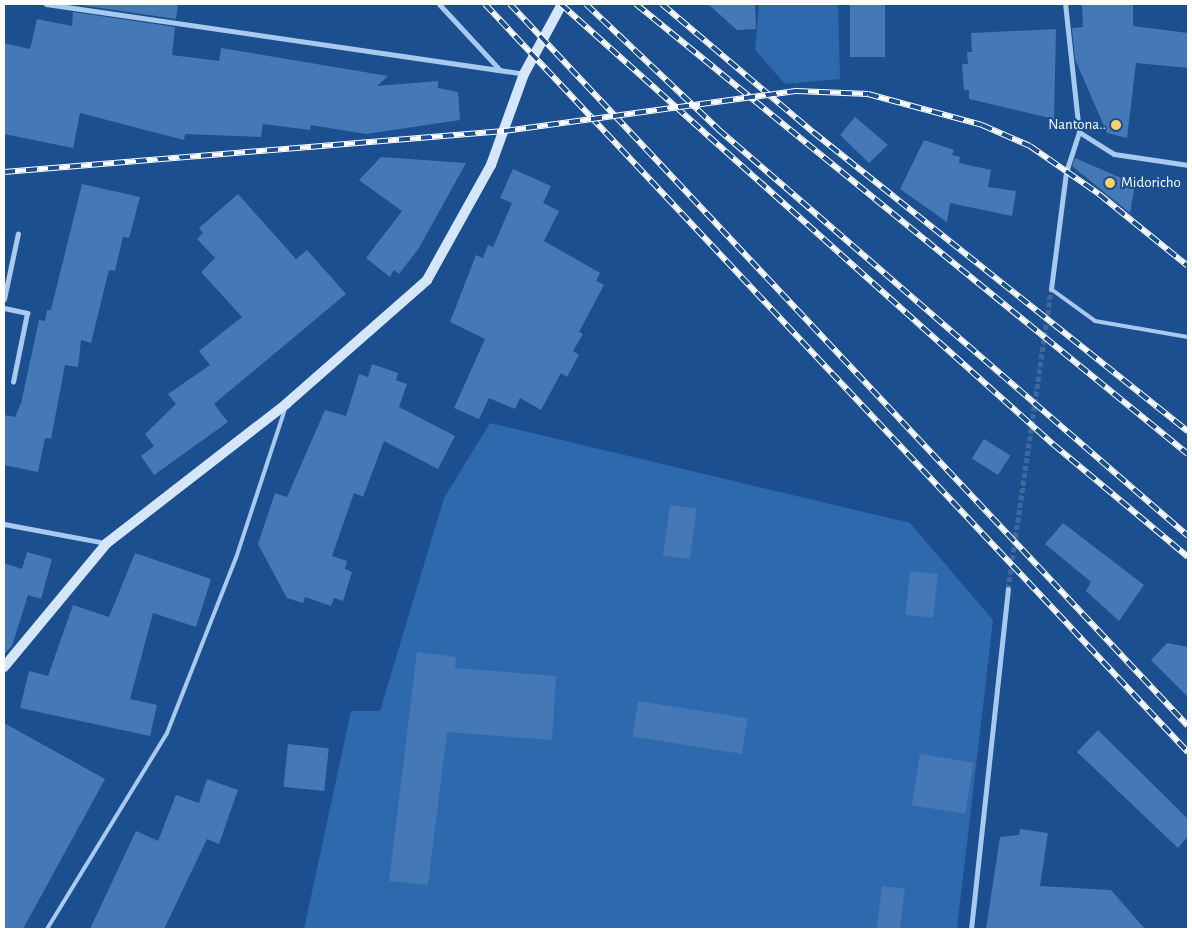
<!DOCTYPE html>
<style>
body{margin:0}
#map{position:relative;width:1192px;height:933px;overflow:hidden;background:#1b4f8f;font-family:"Alegreya Sans",sans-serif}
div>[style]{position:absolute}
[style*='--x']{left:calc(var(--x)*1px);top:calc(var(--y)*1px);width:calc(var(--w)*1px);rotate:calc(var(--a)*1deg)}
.green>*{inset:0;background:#2e69ad}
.building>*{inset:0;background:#4478b7;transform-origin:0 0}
.street-tunnel>*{height:5px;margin-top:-2.5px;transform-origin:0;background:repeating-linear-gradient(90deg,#3d69a0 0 5px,transparent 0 7.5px)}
.lane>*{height:4px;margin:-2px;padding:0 2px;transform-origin:2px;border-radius:2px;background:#a9c9ee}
.street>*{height:5px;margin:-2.5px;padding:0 2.5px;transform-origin:2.5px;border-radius:2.5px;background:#a9c9ee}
.secondary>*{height:10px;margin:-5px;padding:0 5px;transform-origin:5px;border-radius:5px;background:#d6e6fa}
.rail>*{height:5.5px;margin-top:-2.75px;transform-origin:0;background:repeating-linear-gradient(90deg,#1b4f8f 0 11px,#fff 0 22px);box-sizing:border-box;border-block:1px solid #fff}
.dots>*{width:14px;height:14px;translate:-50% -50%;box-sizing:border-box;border:2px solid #1b4f8f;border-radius:50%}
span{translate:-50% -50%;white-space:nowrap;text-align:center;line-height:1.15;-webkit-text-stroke:4px #1b4f8f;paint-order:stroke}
.poi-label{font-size:15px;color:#fff}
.right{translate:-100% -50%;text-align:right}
.left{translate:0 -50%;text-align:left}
.frame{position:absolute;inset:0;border:5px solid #fff;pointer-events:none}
</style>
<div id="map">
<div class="green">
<i style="clip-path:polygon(759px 4px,838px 4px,840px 79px,785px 84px,755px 50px)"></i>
<i style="clip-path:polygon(490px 423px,910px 523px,993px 620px,957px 929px,304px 929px,351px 711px,380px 711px,444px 498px)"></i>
</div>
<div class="building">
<i style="clip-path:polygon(74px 4px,178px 4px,176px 19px)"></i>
<i style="clip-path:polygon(708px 4px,755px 4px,756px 29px,737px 30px)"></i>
<i style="left:850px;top:4px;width:35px;height:53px"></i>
<i style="clip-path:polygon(1082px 4px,1133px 4px,1133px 26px,1188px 33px,1188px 68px,1136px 63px,1127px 138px,1107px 133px,1075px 59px,1072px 28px,1083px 27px)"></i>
<i style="clip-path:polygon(73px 12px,175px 27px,172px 55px,219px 61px,221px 48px,388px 76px,377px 86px,438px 81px,438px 88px,458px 92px,460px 120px,366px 134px,311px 125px,310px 130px,263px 124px,261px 137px,185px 134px,184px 140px,80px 113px,73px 148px,4px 134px,4px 43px,30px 49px,37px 19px,72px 26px)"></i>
<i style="clip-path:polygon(1056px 29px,1054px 119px,969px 99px,969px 90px,964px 90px,962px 64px,968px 64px,967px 52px,972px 52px,971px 33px)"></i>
<i style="clip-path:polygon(855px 117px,888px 145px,869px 163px,840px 135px)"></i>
<i style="clip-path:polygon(924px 140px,954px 150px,952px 155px,960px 157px,959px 163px,991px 170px,988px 187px,1016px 191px,1012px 216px,950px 203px,947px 222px,900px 189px)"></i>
<i style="clip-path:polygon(381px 157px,466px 163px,419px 248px,399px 274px,394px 270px,390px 277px,366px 258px,402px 211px,359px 180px)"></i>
<i style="clip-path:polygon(1075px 158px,1135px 184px,1130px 213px,1072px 166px)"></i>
<i style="clip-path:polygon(513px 169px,551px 186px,543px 203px,559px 211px,544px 241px,600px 273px,596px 281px,604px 285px,579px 332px,583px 334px,573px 351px,579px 355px,567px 377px,561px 373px,541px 410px,520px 398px,515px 409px,489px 398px,479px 419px,454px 408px,485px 339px,450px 322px,476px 255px,483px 258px,488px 245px,493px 247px,512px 203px,500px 198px)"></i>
<i style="clip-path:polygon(82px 184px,140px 197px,129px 238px,123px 237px,115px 271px,109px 270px,91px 343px,81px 340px,78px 367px,65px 365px,51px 439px,45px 438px,38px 472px,4px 465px,4px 415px,15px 417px,21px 403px,39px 320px,45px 321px,47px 310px,51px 310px)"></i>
<i style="clip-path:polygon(238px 194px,296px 259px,307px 250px,346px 294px,214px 404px,228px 422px,154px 475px,141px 456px,154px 446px,145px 434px,176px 404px,168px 394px,210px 365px,199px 351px,242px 317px,201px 272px,215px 258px,197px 239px,203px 233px,199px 228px)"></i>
<i style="clip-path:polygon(372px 364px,398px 373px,396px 380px,407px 384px,399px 407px,455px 436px,438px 469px,384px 441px,363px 497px,354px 493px,332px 556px,347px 561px,345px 569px,352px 572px,343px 601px,334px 598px,331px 606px,305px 597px,303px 603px,287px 598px,258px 544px,275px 493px,287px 497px,325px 410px,346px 416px,359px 374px,368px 377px)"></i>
<i style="left:984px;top:439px;width:31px;height:23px;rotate:32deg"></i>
<i style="left:670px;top:505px;width:27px;height:51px;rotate:8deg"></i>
<i style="clip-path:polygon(1063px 523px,1144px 585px,1119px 621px,1086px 591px,1091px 582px,1045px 544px)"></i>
<i style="clip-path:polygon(27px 552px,52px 559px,41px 599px,28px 595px,12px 646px,4px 654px,4px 563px,22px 569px)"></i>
<i style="clip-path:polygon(135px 553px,211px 579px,196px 627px,153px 613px,130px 699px,157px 705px,150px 736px,20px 708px,29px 671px,48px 676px,73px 605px,109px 617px)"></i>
<i style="left:910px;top:571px;width:28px;height:44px;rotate:6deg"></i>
<i style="clip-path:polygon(1167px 643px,1188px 647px,1188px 697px,1151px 660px)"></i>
<i style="clip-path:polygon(417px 652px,456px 657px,455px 668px,556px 676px,552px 740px,447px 732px,428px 885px,389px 881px)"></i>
<i style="left:638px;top:701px;width:111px;height:36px;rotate:9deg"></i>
<i style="clip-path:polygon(4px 723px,105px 779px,23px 929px,4px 929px)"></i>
<i style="clip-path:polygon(1098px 730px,1188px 819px,1188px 836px,1178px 848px,1077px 752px)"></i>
<i style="left:288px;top:744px;width:41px;height:43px;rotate:6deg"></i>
<i style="left:920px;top:754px;width:54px;height:52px;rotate:9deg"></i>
<i style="clip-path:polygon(207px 779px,238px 790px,219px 844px,207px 839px,164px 929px,90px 929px,136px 831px,158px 841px,176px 795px,199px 803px)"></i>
<i style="clip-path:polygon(1020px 829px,1048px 833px,1040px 886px,1111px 890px,1145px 929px,986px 929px,1000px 837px,1019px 835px)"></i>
<i style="left:882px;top:886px;width:23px;height:43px;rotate:7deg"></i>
</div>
<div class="street-tunnel">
<i style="--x:1008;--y:589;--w:303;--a:-81.8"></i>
</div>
<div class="lane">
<i style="--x:1051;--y:289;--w:54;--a:36"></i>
<i style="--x:1095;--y:321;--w:94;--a:9.8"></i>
<i style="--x:47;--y:929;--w:230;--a:-58.5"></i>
<i style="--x:167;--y:733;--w:188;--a:-68.5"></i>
<i style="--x:236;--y:558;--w:157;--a:-71.8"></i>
</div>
<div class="street">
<i style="--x:46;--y:4;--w:483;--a:8.3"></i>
<i style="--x:439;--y:4;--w:90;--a:47.3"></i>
<i style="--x:1079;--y:132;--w:41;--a:32.2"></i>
<i style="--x:1114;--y:154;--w:75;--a:8.5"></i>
<i style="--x:1051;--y:289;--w:118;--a:-82.7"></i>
<i style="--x:1066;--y:172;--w:42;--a:-72"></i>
<i style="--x:1079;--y:132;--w:129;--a:-96.2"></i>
<i style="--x:4;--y:299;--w:67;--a:-78"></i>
<i style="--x:4;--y:308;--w:24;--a:12"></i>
<i style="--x:27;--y:313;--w:70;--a:101.5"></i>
<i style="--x:4;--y:524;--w:104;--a:10.6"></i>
<i style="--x:971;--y:929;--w:342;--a:-83.8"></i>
</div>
<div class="secondary">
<i style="--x:4;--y:667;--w:161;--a:-50.3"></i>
<i style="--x:107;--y:543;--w:227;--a:-37.8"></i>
<i style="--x:286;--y:404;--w:188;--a:-41.3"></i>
<i style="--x:427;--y:280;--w:132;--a:-60.9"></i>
<i style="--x:491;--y:165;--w:97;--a:-70.1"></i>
<i style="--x:524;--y:74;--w:80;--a:-61.5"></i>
</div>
<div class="rail">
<i style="--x:485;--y:4;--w:1027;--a:46.78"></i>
<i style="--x:510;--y:4;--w:990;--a:46.8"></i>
<i style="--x:561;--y:4;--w:660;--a:41.81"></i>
<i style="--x:1053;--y:444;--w:176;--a:39.9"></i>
<i style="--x:586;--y:4;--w:182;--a:43.4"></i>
<i style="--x:718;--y:129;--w:622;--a:40.89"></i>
<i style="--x:636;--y:4;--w:712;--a:39.19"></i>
<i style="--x:662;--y:4;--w:198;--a:40.3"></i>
<i style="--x:813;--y:132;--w:480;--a:38.6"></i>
<i style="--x:4;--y:172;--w:502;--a:-4.69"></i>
<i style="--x:504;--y:131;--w:296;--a:-7.8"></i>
<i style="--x:797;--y:91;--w:71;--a:2.4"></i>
<i style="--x:868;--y:94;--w:118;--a:15.2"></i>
<i style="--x:982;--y:125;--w:52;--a:23.6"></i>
<i style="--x:1030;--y:146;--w:84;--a:34.8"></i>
<i style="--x:1099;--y:194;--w:114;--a:39"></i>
</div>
<div class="dots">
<i style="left:1116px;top:125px;background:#ffd166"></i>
<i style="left:1110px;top:183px;background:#ffd166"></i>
</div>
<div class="poi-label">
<span class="right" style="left:1106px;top:125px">Nantona..</span>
<span class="left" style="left:1121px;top:183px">Midoricho</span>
</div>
<div class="frame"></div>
</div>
